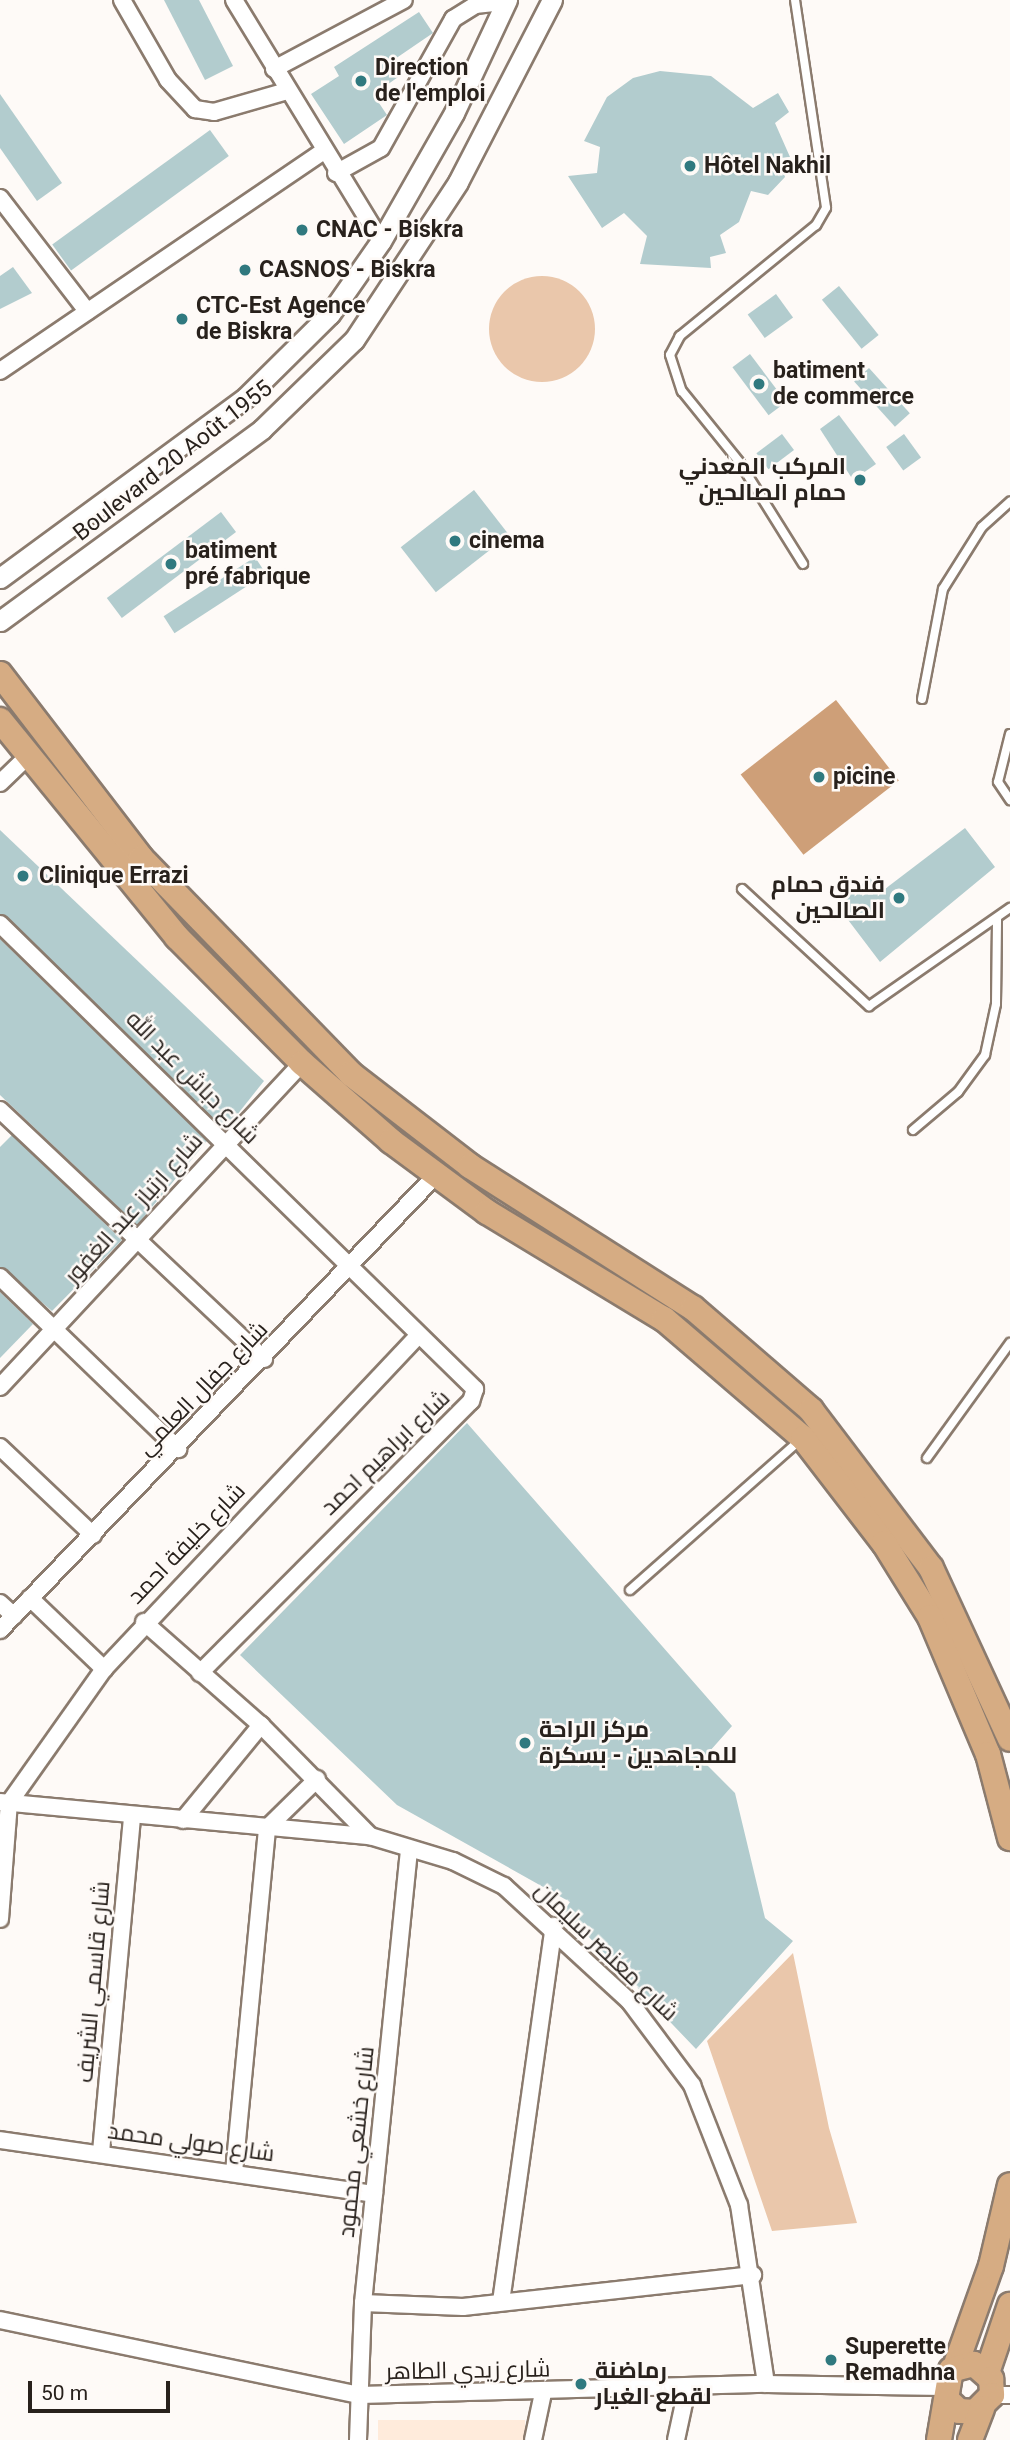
<!DOCTYPE html>
<meta charset="utf-8">
<style>
body{margin:0}
#map{position:relative;width:1010px;height:2440px;overflow:hidden;background:#fefaf7;font-family:Roboto,Cairo,sans-serif}
div>[style]{position:absolute}
[style*='--x']{left:calc(var(--x)*1px);top:calc(var(--y)*1px);width:calc(var(--w)*1px);rotate:calc(var(--a)*1deg)}
.built>*{inset:0;background:#ffebdb;transform-origin:0 0}
.green>*{inset:0;background:#eac7ab}
.round{border-radius:50%}
.water>*{inset:0;background:#ce9f78;transform-origin:0 0}
.building>*{inset:0;background:#b2ccce;transform-origin:0 0}
.roads{filter:drop-shadow(2px 0 #8b7b6e) drop-shadow(-2px 0 #8b7b6e) drop-shadow(0 2px #8b7b6e) drop-shadow(0 -2px #8b7b6e)}
.service>*{height:8px;margin:-4px;padding:0 4px;transform-origin:4px;border-radius:4px;background:#fff}
.minor>*{height:16px;margin:-8px;padding:0 8px;transform-origin:8px;border-radius:8px;background:#fff}
.tertiary>*{height:19px;margin:-9.5px;padding:0 9.5px;transform-origin:9.5px;border-radius:9.5px;background:#fff}
.primary>*{height:24px;margin:-12px;padding:0 12px;transform-origin:12px;border-radius:12px;background:#d6ac83}
.dots>*{width:19px;height:19px;translate:-50% -50%;box-sizing:border-box;border:4px solid #fefaf7;border-radius:50%}
span{translate:-50% -50%;white-space:nowrap;text-align:center;line-height:1.15;-webkit-text-stroke:5px #fefaf7;paint-order:stroke}
.poi-label{font-size:23px;color:#28211c;font-weight:700}
.left{translate:0 -50%;text-align:left}
.right{translate:-100% -50%;text-align:right}
.street-label{font-size:23px;color:#28211c}
.scale{position:absolute;left:28px;top:2381px;width:142px;height:32px;box-sizing:border-box;border:4px solid #28211c;border-top:0;padding-left:9px;font-size:21px;line-height:24px;white-space:nowrap;color:#28211c;-webkit-text-stroke:5px #fefaf7;paint-order:stroke}
</style>
<div id="map">
<div class="built">
<i style="left:378px;top:2420px;width:147px;height:20px"></i>
</div>
<div class="green">
<i class="round" style="left:489px;top:276px;width:106px;height:106px"></i>
<i style="clip-path:polygon(793px 1953px,829px 2128px,857px 2223px,772px 2231px,707px 2041px)"></i>
</div>
<div class="water">
<i style="left:836px;top:700px;width:102px;height:121px;rotate:52deg"></i>
</div>
<div class="building">
<i style="clip-path:polygon(164px 0,199px 0,233px 66px,205px 80px)"></i>
<i style="clip-path:polygon(419px 12px,433px 33px,392px 61px,401px 75px,384px 87px,379px 103px,387px 115px,344px 144px,311px 94px,339px 76px,334px 67px)"></i>
<i style="clip-path:polygon(660px 71px,711px 76px,753px 108px,778px 93px,789px 112px,775px 123px,790px 157px,780px 158px,785px 177px,768px 195px,751px 191px,739px 222px,720px 235px,726px 253px,710px 257px,711px 268px,640px 264px,647px 236px,624px 213px,602px 228px,568px 176px,597px 173px,600px 147px,584px 141px,607px 97px,633px 78px)"></i>
<i style="clip-path:polygon(0 94px,62px 183px,37px 201px,0 148px)"></i>
<i style="left:210px;top:130px;width:32px;height:195px;rotate:54deg"></i>
<i style="clip-path:polygon(13px 267px,32px 293px,0 309px,0 276px)"></i>
<i style="left:839px;top:286px;width:63px;height:22px;rotate:51deg"></i>
<i style="left:776px;top:294px;width:29px;height:35px;rotate:54deg"></i>
<i style="left:750px;top:354px;width:60px;height:22px;rotate:53deg"></i>
<i style="left:869px;top:368px;width:61px;height:20px;rotate:48deg"></i>
<i style="clip-path:polygon(839px 415px,876px 464px,853px 480px,820px 429px)"></i>
<i style="left:782px;top:434px;width:20px;height:32px;rotate:53deg"></i>
<i style="left:904px;top:434px;width:29px;height:22px;rotate:54deg"></i>
<i style="left:474px;top:490px;width:57px;height:93px;rotate:52deg"></i>
<i style="left:221px;top:512px;width:25px;height:143px;rotate:53deg"></i>
<i style="left:255px;top:557px;width:20px;height:109px;rotate:57deg"></i>
<i style="clip-path:polygon(965px 828px,995px 867px,880px 962px,836px 904px,870px 878px,881px 892px)"></i>
<i style="clip-path:polygon(0 830px,264px 1081px,225px 1130px,0 914px)"></i>
<i style="clip-path:polygon(0 939px,207px 1141px,137px 1225px,0 1095px)"></i>
<i style="clip-path:polygon(12px 1135px,122px 1240px,52px 1311px,0 1267px,0 1147px)"></i>
<i style="clip-path:polygon(0 1292px,33px 1324px,0 1358px)"></i>
<i style="clip-path:polygon(467px 1423px,732px 1726px,702px 1760px,735px 1793px,765px 1918px,793px 1941px,696px 2049px,564px 1911px,570px 1902px,397px 1805px,240px 1655px)"></i>
</div>
<div class="roads">
<div class="service">
<i style="--x:795;--y:0;--w:210;--a:81.5"></i>
<i style="--x:826;--y:208;--w:20;--a:120"></i>
<i style="--x:816;--y:225;--w:176;--a:140.8"></i>
<i style="--x:680;--y:336;--w:21;--a:118"></i>
<i style="--x:670;--y:355;--w:38;--a:72"></i>
<i style="--x:682;--y:391;--w:92;--a:51.1"></i>
<i style="--x:740;--y:463;--w:119;--a:58"></i>
<i style="--x:922;--y:699;--w:112;--a:-79.2"></i>
<i style="--x:943;--y:589;--w:73;--a:-57.8"></i>
<i style="--x:982;--y:527;--w:38;--a:-42"></i>
<i style="--x:1010;--y:734;--w:49;--a:104"></i>
<i style="--x:998;--y:782;--w:22;--a:56"></i>
<i style="--x:742;--y:889;--w:173;--a:42.7"></i>
<i style="--x:869;--y:1006;--w:172;--a:-34.8"></i>
<i style="--x:913;--y:1130;--w:59;--a:-40.2"></i>
<i style="--x:958;--y:1092;--w:46;--a:-53.9"></i>
<i style="--x:985;--y:1055;--w:52;--a:-77.8"></i>
<i style="--x:996;--y:1004;--w:86;--a:-89.3"></i>
<i style="--x:927;--y:1458;--w:142;--a:-54.2"></i>
<i style="--x:630;--y:1590;--w:228;--a:-41.4"></i>
</div>
<div class="minor">
<i style="--x:122;--y:0;--w:92;--a:60.1"></i>
<i style="--x:168;--y:80;--w:40;--a:47"></i>
<i style="--x:195;--y:109;--w:19;--a:9"></i>
<i style="--x:214;--y:112;--w:76;--a:-16"></i>
<i style="--x:234;--y:0;--w:282;--a:58.6"></i>
<i style="--x:274;--y:69;--w:147;--a:-28"></i>
<i style="--x:336;--y:173;--w:51;--a:-29.1"></i>
<i style="--x:381;--y:148;--w:148;--a:-60.8"></i>
<i style="--x:453;--y:19;--w:26;--a:-32"></i>
<i style="--x:475;--y:5;--w:31;--a:-6"></i>
<i style="--x:0;--y:198;--w:143;--a:52.4"></i>
<i style="--x:0;--y:371;--w:389;--a:-34.2"></i>
<i style="--x:0;--y:783;--w:39;--a:-44"></i>
<i style="--x:0;--y:924;--w:665;--a:44.39"></i>
<i style="--x:475;--y:1389;--w:13;--a:108"></i>
<i style="--x:471;--y:1401;--w:384;--a:134.9"></i>
<i style="--x:0;--y:1110;--w:363;--a:43.3"></i>
<i style="--x:0;--y:1277;--w:248;--a:44"></i>
<i style="--x:0;--y:1387;--w:443;--a:-47"></i>
<i style="--x:0;--y:1447;--w:128;--a:43.4"></i>
<i style="--x:30;--y:1598;--w:103;--a:43.8"></i>
<i style="--x:0;--y:1603;--w:19;--a:43"></i>
<i style="--x:144;--y:1622;--w:156;--a:41.4"></i>
<i style="--x:261;--y:1725;--w:156;--a:45.5"></i>
<i style="--x:0;--y:1630;--w:630;--a:-46.22"></i>
<i style="--x:0;--y:1802;--w:372;--a:5.3"></i>
<i style="--x:370;--y:1836;--w:87;--a:16.8"></i>
<i style="--x:453;--y:1861;--w:57;--a:26.1"></i>
<i style="--x:504;--y:1886;--w:171;--a:42.6"></i>
<i style="--x:630;--y:2002;--w:104;--a:53.2"></i>
<i style="--x:692;--y:2085;--w:129;--a:68.6"></i>
<i style="--x:739;--y:2205;--w:181;--a:81.4"></i>
<i style="--x:183;--y:1820;--w:123;--a:-50.6"></i>
<i style="--x:0;--y:1919;--w:116;--a:-85.6"></i>
<i style="--x:9;--y:1803;--w:164;--a:-54.7"></i>
<i style="--x:104;--y:1669;--w:459;--a:-46.7"></i>
<i style="--x:0;--y:2140;--w:378;--a:8.2"></i>
<i style="--x:101;--y:2152;--w:337;--a:-84.7"></i>
<i style="--x:234;--y:2172;--w:346;--a:-84.5"></i>
<i style="--x:267;--y:1828;--w:70;--a:-44.4"></i>
<i style="--x:501;--y:2302;--w:380;--a:-82"></i>
<i style="--x:363;--y:2303;--w:100;--a:2.3"></i>
<i style="--x:463;--y:2307;--w:292;--a:-6.3"></i>
<i style="--x:0;--y:2320;--w:368;--a:11.8"></i>
<i style="--x:360;--y:2395;--w:406;--a:-1.6"></i>
<i style="--x:766;--y:2384;--w:178;--a:1"></i>
<i style="--x:992;--y:2395;--w:18;--a:0"></i>
<i style="--x:358;--y:2440;--w:137;--a:-87.9"></i>
<i style="--x:363;--y:2303;--w:457;--a:-84.2"></i>
<i style="--x:533;--y:2440;--w:48;--a:-78"></i>
<i style="--x:676;--y:2440;--w:52;--a:-77.8"></i>
</div>
<div class="tertiary">
<i style="--x:0;--y:578;--w:305;--a:-36.3"></i>
<i style="--x:246;--y:397;--w:118;--a:-44.7"></i>
<i style="--x:330;--y:314;--w:89;--a:-55.1"></i>
<i style="--x:381;--y:241;--w:147;--a:-60.3"></i>
<i style="--x:454;--y:113;--w:125;--a:-64.9"></i>
<i style="--x:0;--y:621;--w:325;--a:-36.2"></i>
<i style="--x:262;--y:429;--w:128;--a:-44.1"></i>
<i style="--x:354;--y:340;--w:189;--a:-56.6"></i>
<i style="--x:458;--y:182;--w:205;--a:-62.7"></i>
</div>
<div class="primary">
<i style="--x:0;--y:674;--w:232;--a:52.5"></i>
<i style="--x:141;--y:858;--w:301;--a:45.8"></i>
<i style="--x:351;--y:1074;--w:150;--a:37.7"></i>
<i style="--x:470;--y:1166;--w:264;--a:32.5"></i>
<i style="--x:693;--y:1308;--w:156;--a:40.8"></i>
<i style="--x:811;--y:1410;--w:198;--a:52.8"></i>
<i style="--x:931;--y:1568;--w:188;--a:65.2"></i>
<i style="--x:0;--y:720;--w:280;--a:50.8"></i>
<i style="--x:177;--y:937;--w:177;--a:45.2"></i>
<i style="--x:302;--y:1063;--w:118;--a:41.2"></i>
<i style="--x:391;--y:1141;--w:119;--a:36.5"></i>
<i style="--x:487;--y:1212;--w:207;--a:31.2"></i>
<i style="--x:664;--y:1319;--w:183;--a:40.6"></i>
<i style="--x:803;--y:1438;--w:133;--a:52.4"></i>
<i style="--x:884;--y:1543;--w:87;--a:58.1"></i>
<i style="--x:930;--y:1617;--w:149;--a:67.1"></i>
<i style="--x:988;--y:1754;--w:87;--a:75.3"></i>
<i style="--x:955;--y:2367;--w:107;--a:-70.4"></i>
<i style="--x:991;--y:2266;--w:83;--a:-76.8"></i>
<i style="--x:987;--y:2373;--w:72;--a:-71.3"></i>
<i style="--x:939;--y:2440;--w:71;--a:-80.3"></i>
<i style="--x:951;--y:2370;--w:24;--a:-15"></i>
<i style="--x:974;--y:2364;--w:23;--a:41"></i>
<i style="--x:991;--y:2379;--w:16;--a:86"></i>
<i style="--x:992;--y:2395;--w:24;--a:135"></i>
<i style="--x:975;--y:2412;--w:16;--a:-176"></i>
<i style="--x:959;--y:2411;--w:16;--a:-137"></i>
<i style="--x:970;--y:2440;--w:34;--a:-69"></i>
</div>
</div>
<div class="dots">
<i style="left:361px;top:81px;background:#30797f"></i>
<i style="left:690px;top:166px;background:#30797f"></i>
<i style="left:302px;top:230px;background:#30797f"></i>
<i style="left:245px;top:270px;background:#30797f"></i>
<i style="left:182px;top:319px;background:#30797f"></i>
<i style="left:759px;top:384px;background:#30797f"></i>
<i style="left:860px;top:480px;background:#30797f"></i>
<i style="left:455px;top:541px;background:#30797f"></i>
<i style="left:171px;top:564px;background:#30797f"></i>
<i style="left:819px;top:777px;background:#30797f"></i>
<i style="left:23px;top:876px;background:#30797f"></i>
<i style="left:899px;top:898px;background:#30797f"></i>
<i style="left:525px;top:1743px;background:#30797f"></i>
<i style="left:831px;top:2360px;background:#30797f"></i>
<i style="left:581px;top:2384px;background:#30797f"></i>
</div>
<div class="poi-label">
<span class="left" style="left:375px;top:81px">Direction<br>de l'emploi</span>
<span class="left" style="left:704px;top:166px">Hôtel Nakhil</span>
<span class="left" style="left:316px;top:230px">CNAC - Biskra</span>
<span class="left" style="left:259px;top:270px">CASNOS - Biskra</span>
<span class="left" style="left:196px;top:319px">CTC-Est Agence<br>de Biskra</span>
<span class="left" style="left:773px;top:384px">batiment<br>de commerce</span>
<span class="right" style="left:846px;top:480px">المركب المعدني<br>حمام الصالحين</span>
<span class="left" style="left:469px;top:541px">cinema</span>
<span class="left" style="left:185px;top:564px">batiment<br>pré fabrique</span>
<span class="left" style="left:833px;top:777px">picine</span>
<span class="left" style="left:39px;top:876px">Clinique Errazi</span>
<span class="right" style="left:885px;top:898px">فندق حمام<br>الصالحين</span>
<span class="left" style="left:539px;top:1743px">مركز الراحة<br>للمجاهدين - بسكرة</span>
<span class="left" style="left:845px;top:2360px">Superette<br>Remadhna</span>
<span class="left" style="left:595px;top:2384px">رماضنة<br>لقطع الغيار</span>
</div>
<div class="street-label">
<span style="left:173px;top:461px;rotate:-38deg">Boulevard 20 Août 1955</span>
<span style="left:192px;top:1078px;rotate:45deg">شارع دباش عبد الله</span>
<span style="left:134px;top:1209px;rotate:-48deg">شارع ارتباز عبد الغفور</span>
<span style="left:203px;top:1389px;rotate:-46deg">شارع جفال العلمي</span>
<span style="left:386px;top:1453px;rotate:-44deg">شارع ابراهيم احمد</span>
<span style="left:187px;top:1544px;rotate:-46deg">شارع خليفة احمد</span>
<span style="left:606px;top:1952px;rotate:44deg">شارع معنصر سليمان</span>
<span style="left:94px;top:1982px;rotate:-85deg">شارع قاسمي الشريف</span>
<span style="left:357px;top:2142px;rotate:-84deg">شارع خشعي محمود</span>
<span style="left:191px;top:2143px;rotate:8deg">شارع صولي محمد</span>
<span style="left:468px;top:2371px;rotate:-1deg">شارع زيدي الطاهر</span>
</div>
<div class="scale">50 m</div>
</div>
